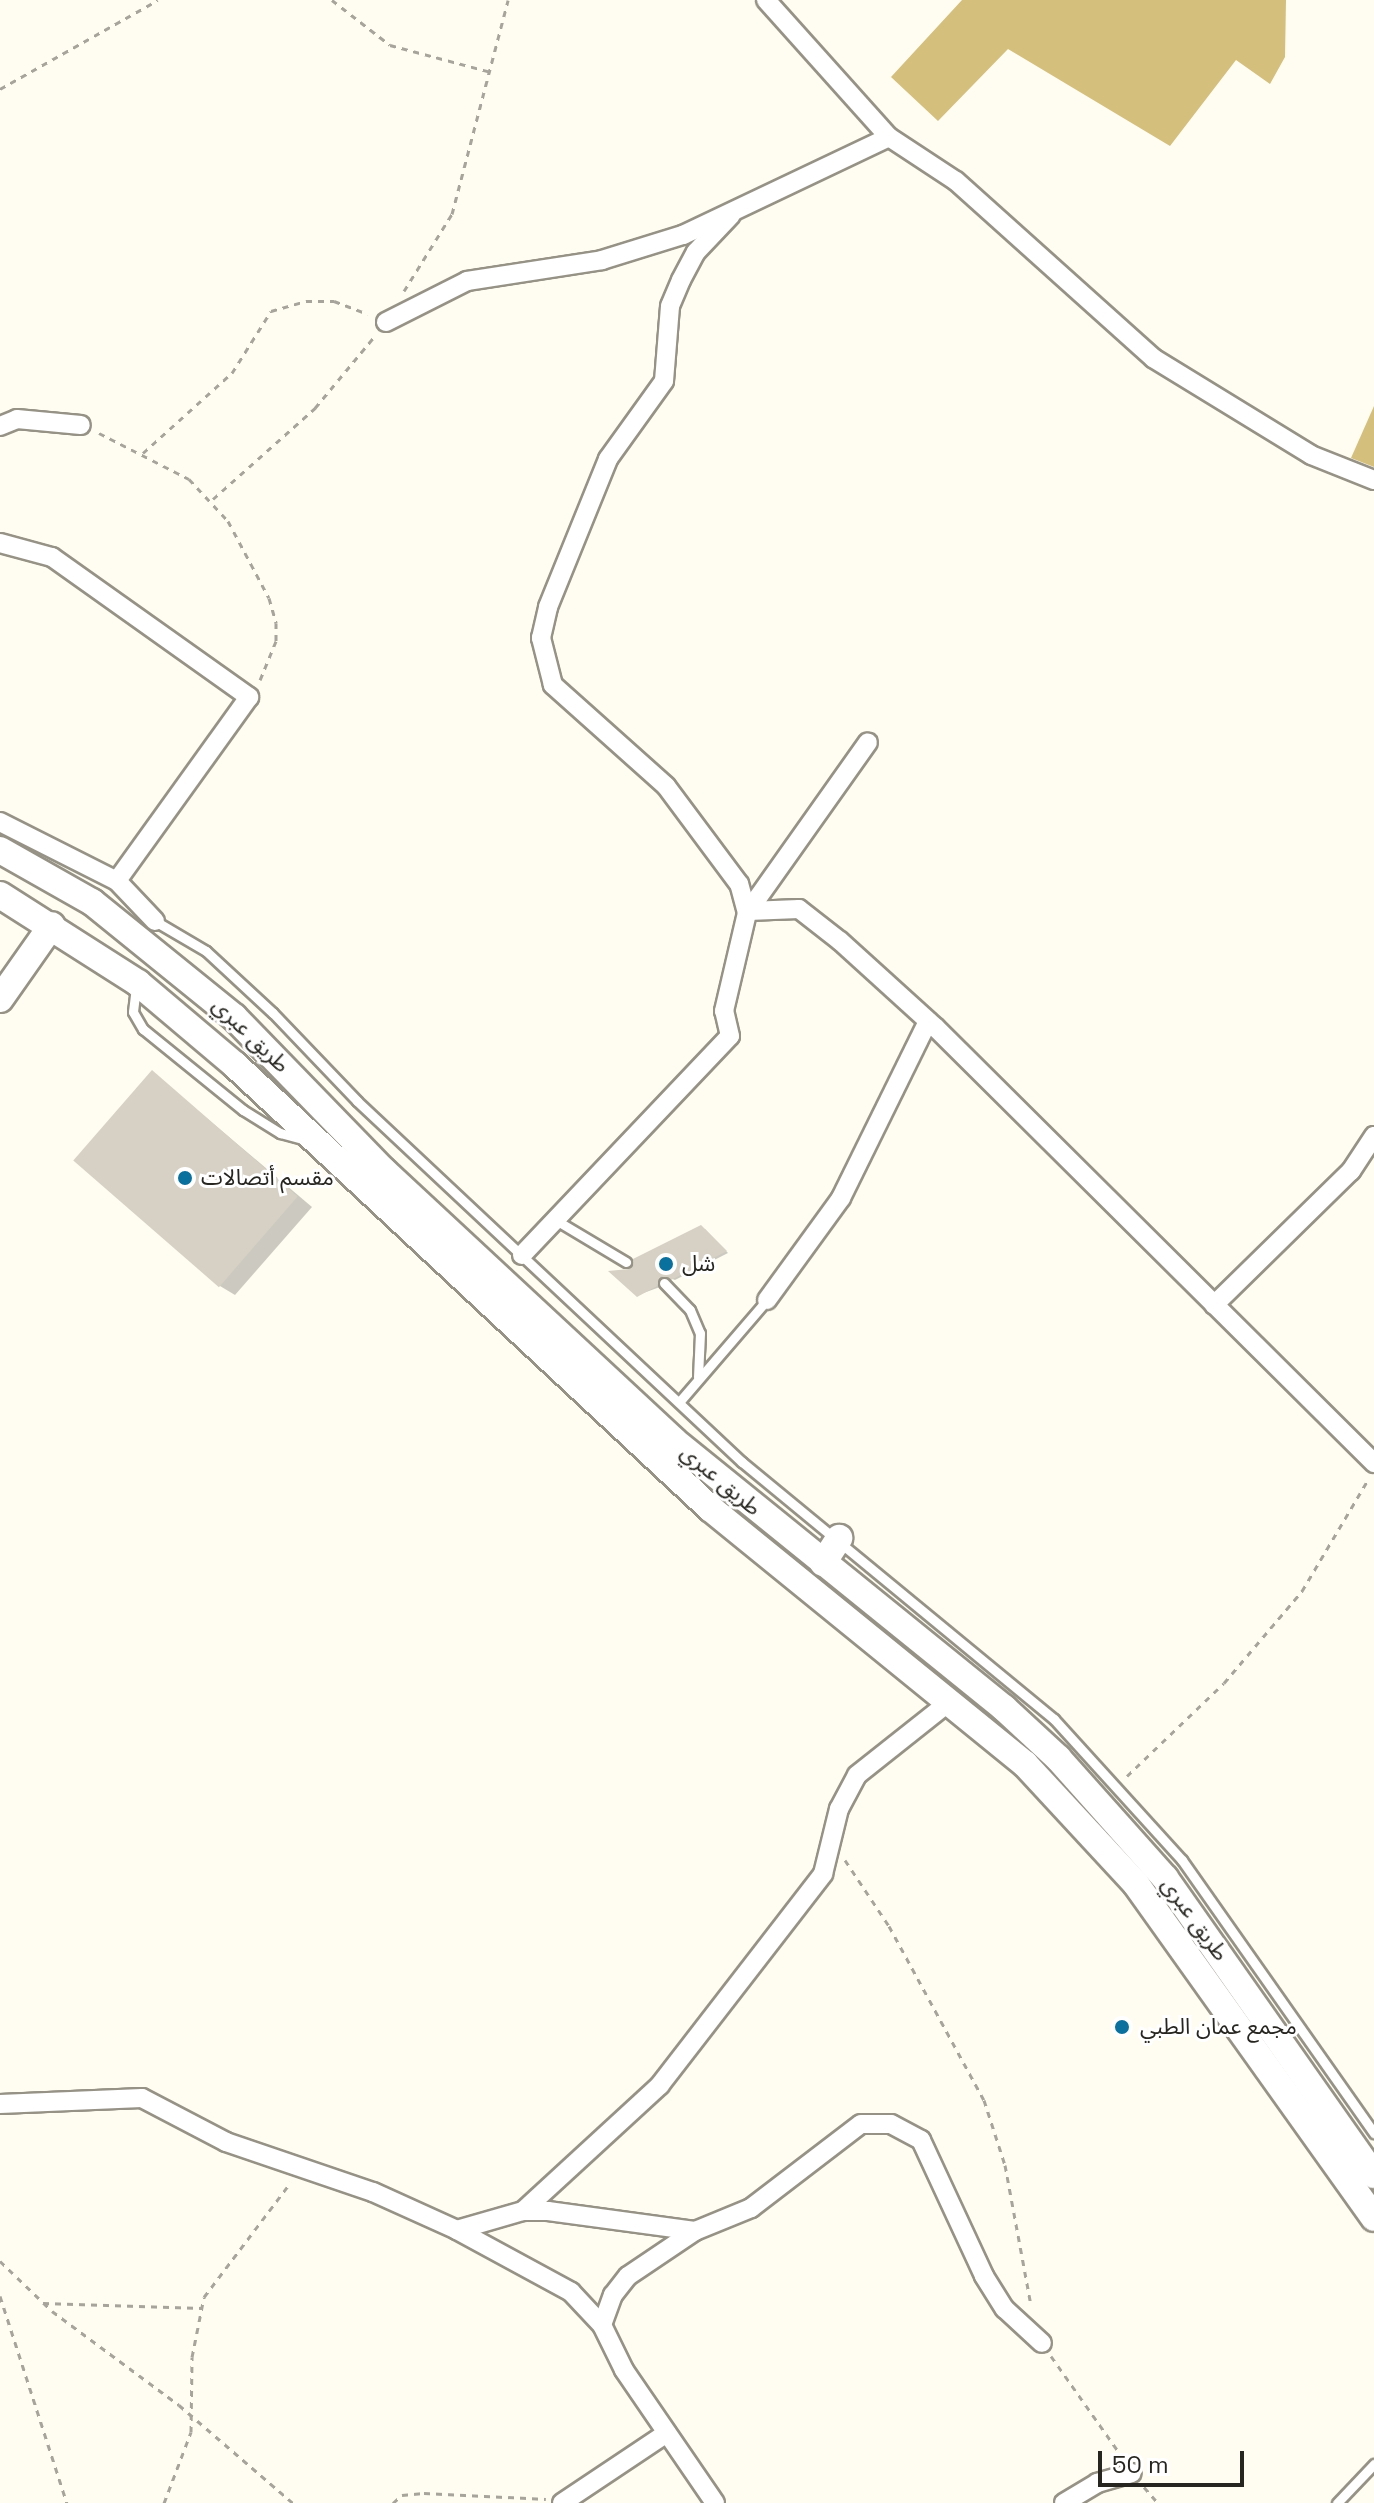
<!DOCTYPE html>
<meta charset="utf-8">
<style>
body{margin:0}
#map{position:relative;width:1374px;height:2503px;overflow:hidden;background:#fffcf1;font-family:"Space Grotesk","Noto Sans Arabic",sans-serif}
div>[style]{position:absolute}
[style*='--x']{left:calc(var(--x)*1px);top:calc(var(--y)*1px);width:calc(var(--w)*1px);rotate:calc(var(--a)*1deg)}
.forest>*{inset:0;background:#d5bf7c}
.shadow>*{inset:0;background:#0003}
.building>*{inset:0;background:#d6d1c4;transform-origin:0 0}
.path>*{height:3px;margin-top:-1.5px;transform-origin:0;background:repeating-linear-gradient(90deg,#a6a49b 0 6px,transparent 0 12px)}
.roads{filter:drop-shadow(2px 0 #969286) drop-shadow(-2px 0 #969286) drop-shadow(0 2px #969286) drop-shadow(0 -2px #969286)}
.lane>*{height:9px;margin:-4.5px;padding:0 4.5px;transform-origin:4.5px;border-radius:4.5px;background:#fff}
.street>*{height:18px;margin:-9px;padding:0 9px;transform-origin:9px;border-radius:9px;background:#fff}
.secondary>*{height:26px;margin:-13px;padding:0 13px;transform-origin:13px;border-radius:13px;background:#fff}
.dots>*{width:22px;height:22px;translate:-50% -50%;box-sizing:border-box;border:4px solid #fff;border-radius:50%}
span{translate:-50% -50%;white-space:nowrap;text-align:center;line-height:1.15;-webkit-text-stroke:6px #fff;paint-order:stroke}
.street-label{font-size:22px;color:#262520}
.poi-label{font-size:22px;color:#262520}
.left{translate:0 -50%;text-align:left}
.scale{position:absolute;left:1098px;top:2451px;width:146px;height:36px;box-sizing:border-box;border:4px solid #262520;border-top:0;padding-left:10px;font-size:24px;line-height:28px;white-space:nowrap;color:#262520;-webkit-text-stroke:6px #fff;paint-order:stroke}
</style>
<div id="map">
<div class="forest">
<i style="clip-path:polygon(962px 0,1286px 0,1285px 57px,1270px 84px,1236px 60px,1170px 146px,1008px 49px,938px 121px,891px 77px)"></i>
<i style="clip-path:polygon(1374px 406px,1374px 467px,1351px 458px)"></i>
</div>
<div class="shadow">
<i style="clip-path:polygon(152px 1072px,312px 1207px,235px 1295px,220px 1286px)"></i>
<i style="clip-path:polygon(705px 1229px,728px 1253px,675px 1280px,665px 1276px,660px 1287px,638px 1295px,630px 1271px)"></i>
</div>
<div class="building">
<i style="left:152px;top:1070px;width:193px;height:120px;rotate:41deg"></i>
<i style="clip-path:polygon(701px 1225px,727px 1251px,671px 1280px,661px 1276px,657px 1286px,637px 1297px,608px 1271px,629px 1269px,633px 1259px)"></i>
</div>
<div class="path">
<i style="--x:332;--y:0;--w:73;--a:37.8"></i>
<i style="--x:390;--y:45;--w:105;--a:15"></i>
<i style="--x:0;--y:89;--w:181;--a:-29.4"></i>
<i style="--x:404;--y:291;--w:91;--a:-58.1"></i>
<i style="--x:452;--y:214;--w:221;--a:-75.3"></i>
<i style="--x:99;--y:433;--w:101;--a:27.1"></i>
<i style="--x:189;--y:479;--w:57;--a:47.1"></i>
<i style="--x:228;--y:521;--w:87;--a:62"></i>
<i style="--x:269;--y:598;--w:26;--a:74"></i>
<i style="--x:276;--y:623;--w:18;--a:90"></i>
<i style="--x:276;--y:641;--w:42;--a:112.3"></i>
<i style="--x:143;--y:453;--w:120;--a:-42"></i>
<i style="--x:232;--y:373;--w:73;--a:-57.8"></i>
<i style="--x:271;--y:311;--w:36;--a:-16"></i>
<i style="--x:306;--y:301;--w:28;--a:0"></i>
<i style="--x:334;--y:301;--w:36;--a:21"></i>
<i style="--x:213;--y:499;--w:137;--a:-41.7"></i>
<i style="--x:315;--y:408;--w:92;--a:-50.3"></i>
<i style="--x:1127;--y:1776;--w:134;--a:-43.8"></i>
<i style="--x:1224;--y:1683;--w:121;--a:-49.7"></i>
<i style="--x:1302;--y:1591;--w:129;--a:-59.3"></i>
<i style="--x:845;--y:1860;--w:79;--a:56.3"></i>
<i style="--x:889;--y:1926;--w:198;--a:61.4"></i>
<i style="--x:984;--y:2100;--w:68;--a:72.1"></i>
<i style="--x:1005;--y:2165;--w:142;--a:79.5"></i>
<i style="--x:0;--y:2261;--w:72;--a:43.9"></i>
<i style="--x:52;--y:2311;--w:158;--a:36.5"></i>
<i style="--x:179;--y:2405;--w:150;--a:40.7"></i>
<i style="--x:0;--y:2296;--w:218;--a:72.1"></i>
<i style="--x:43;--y:2303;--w:159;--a:1.8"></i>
<i style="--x:1051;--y:2356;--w:125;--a:54.8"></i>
<i style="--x:1144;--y:2487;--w:21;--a:49"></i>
<i style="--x:164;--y:2503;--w:76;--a:-69.2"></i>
<i style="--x:191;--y:2432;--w:75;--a:-89.2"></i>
<i style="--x:192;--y:2357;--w:61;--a:-78.7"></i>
<i style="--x:204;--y:2297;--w:144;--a:-52.9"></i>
<i style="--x:393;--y:2503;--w:12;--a:-42"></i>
<i style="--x:402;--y:2495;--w:22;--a:-5"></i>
<i style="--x:424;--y:2493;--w:122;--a:2.8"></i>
</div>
<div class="roads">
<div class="lane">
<i style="--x:155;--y:921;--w:59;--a:30.5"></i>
<i style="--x:206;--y:951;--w:91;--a:42.8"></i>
<i style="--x:273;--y:1013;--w:122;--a:46.3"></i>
<i style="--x:357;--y:1101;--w:528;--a:43.16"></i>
<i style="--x:742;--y:1462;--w:404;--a:39.5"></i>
<i style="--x:1054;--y:1719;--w:190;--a:47.8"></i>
<i style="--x:1182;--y:1860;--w:334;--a:54.9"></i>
<i style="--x:136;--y:987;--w:25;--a:97"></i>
<i style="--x:133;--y:1012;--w:20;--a:60"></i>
<i style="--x:143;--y:1029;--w:129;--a:39"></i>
<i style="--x:243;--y:1110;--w:44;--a:31.9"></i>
<i style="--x:280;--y:1133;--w:23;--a:15"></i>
<i style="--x:554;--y:1219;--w:84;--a:30.8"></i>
<i style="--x:664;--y:1283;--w:37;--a:46"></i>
<i style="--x:690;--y:1310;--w:25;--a:67"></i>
<i style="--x:700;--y:1333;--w:44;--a:92.6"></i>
<i style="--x:680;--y:1401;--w:133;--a:-49.3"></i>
<i style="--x:1337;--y:2503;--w:54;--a:-46.5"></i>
</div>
<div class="street">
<i style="--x:766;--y:0;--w:184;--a:48.1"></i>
<i style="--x:386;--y:322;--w:91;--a:-26.8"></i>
<i style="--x:467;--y:281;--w:137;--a:-8.8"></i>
<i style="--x:602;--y:260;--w:85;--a:-17.2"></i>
<i style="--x:683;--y:235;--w:228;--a:-25.4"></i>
<i style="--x:889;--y:137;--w:80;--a:33.3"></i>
<i style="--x:956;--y:181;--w:265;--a:41.9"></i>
<i style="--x:1153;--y:358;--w:185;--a:31.5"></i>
<i style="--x:1311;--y:455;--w:68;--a:21.6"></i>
<i style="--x:0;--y:426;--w:18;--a:-22"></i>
<i style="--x:17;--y:419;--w:64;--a:5.4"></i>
<i style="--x:0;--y:543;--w:54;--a:15.1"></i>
<i style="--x:52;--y:557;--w:242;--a:35.4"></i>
<i style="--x:249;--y:697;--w:226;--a:125.7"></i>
<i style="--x:0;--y:822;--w:131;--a:26.8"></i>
<i style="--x:117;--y:881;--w:55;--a:46.5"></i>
<i style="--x:748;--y:911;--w:51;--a:-2.2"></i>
<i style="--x:799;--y:909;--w:52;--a:38"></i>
<i style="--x:840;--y:941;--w:128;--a:42.2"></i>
<i style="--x:935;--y:1027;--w:619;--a:44.8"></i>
<i style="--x:747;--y:913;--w:209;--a:-54.7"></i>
<i style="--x:522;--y:1255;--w:302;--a:-46.5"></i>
<i style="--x:730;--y:1036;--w:26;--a:-103"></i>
<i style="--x:724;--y:1011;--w:101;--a:-76.8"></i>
<i style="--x:747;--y:913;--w:30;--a:-105"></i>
<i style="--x:739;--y:884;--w:122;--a:-126.7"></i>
<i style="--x:666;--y:786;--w:152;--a:-138.2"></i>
<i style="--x:553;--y:685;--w:49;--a:-104.3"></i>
<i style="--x:541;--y:638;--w:32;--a:-77"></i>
<i style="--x:548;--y:607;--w:160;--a:-67.9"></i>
<i style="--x:608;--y:459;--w:96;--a:-54.3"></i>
<i style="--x:664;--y:381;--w:75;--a:-85.4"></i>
<i style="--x:670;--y:306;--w:28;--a:-67"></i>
<i style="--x:681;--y:280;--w:32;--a:-62"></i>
<i style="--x:696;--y:252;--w:51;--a:-46.6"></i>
<i style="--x:767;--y:1300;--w:126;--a:-54"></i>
<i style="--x:841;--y:1198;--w:197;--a:-63.8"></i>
<i style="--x:1214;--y:1305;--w:192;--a:-44.4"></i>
<i style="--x:1351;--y:1171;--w:42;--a:-56.7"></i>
<i style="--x:0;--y:2104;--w:142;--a:-2.4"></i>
<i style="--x:142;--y:2098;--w:95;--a:27.6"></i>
<i style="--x:226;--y:2142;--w:155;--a:18.8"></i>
<i style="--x:373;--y:2192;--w:92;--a:24.3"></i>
<i style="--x:457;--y:2230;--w:130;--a:28.5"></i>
<i style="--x:571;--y:2292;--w:45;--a:46.8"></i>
<i style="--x:602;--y:2325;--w:50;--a:63.9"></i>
<i style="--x:624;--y:2370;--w:161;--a:55.6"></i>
<i style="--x:523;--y:2211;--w:186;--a:-42.6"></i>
<i style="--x:660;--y:2085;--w:267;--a:-52.3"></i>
<i style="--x:823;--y:1874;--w:67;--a:-76.2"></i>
<i style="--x:839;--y:1809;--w:38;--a:-62"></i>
<i style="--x:857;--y:1775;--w:117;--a:-38.4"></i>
<i style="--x:457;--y:2230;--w:69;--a:-16.1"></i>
<i style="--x:523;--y:2211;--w:25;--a:0"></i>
<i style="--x:548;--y:2211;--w:148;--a:7.7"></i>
<i style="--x:695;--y:2231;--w:61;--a:-22.3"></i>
<i style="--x:751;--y:2208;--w:138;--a:-37.4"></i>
<i style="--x:861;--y:2124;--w:30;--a:0"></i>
<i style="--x:891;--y:2124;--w:34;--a:28"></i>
<i style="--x:921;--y:2140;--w:150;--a:65.1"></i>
<i style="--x:984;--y:2276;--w:39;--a:58"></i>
<i style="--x:1005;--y:2309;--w:50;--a:42.6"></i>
<i style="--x:602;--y:2325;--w:32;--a:-70"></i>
<i style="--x:613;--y:2295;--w:24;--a:-52"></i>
<i style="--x:628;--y:2276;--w:81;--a:-33.9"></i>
<i style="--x:562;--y:2503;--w:126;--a:-33.7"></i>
<i style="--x:1064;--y:2503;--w:39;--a:-31"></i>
<i style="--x:1097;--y:2483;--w:36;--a:-16"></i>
</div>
<div class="secondary">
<i style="--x:0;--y:850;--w:106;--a:29.5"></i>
<i style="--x:92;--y:902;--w:183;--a:39"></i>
<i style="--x:234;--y:1017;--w:215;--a:45.8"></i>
<i style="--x:384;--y:1171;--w:395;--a:42.9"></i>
<i style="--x:673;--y:1440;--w:426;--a:39"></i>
<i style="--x:1004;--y:1708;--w:74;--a:42.8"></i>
<i style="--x:1058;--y:1758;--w:161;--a:48.3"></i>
<i style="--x:1165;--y:1878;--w:363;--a:54.9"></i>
<i style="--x:0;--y:895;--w:164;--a:32.5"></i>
<i style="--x:138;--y:983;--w:127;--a:40.2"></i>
<i style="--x:235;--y:1065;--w:650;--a:43"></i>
<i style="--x:710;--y:1508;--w:406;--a:39.1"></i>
<i style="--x:1025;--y:1764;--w:163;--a:47.2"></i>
<i style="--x:1136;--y:1884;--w:410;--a:54.5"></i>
<i style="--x:0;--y:999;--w:90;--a:-54.9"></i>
<i style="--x:823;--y:1563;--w:30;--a:-57"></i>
</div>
</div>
<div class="dots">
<i style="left:185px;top:1178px;background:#0a719e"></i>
<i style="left:666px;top:1264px;background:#0a719e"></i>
<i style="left:1122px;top:2027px;background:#0a719e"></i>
</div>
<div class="street-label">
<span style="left:251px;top:1035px;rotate:44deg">طريق عبري</span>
<span style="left:721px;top:1480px;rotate:40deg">طريق عبري</span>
<span style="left:1195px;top:1919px;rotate:54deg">طريق عبري</span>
</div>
<div class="poi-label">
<span class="left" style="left:201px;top:1178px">مقسم أتصالات</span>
<span class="left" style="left:682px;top:1264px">شل</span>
<span class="left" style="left:1140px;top:2027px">مجمع عمان الطبي</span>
</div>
<div class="scale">50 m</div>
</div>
